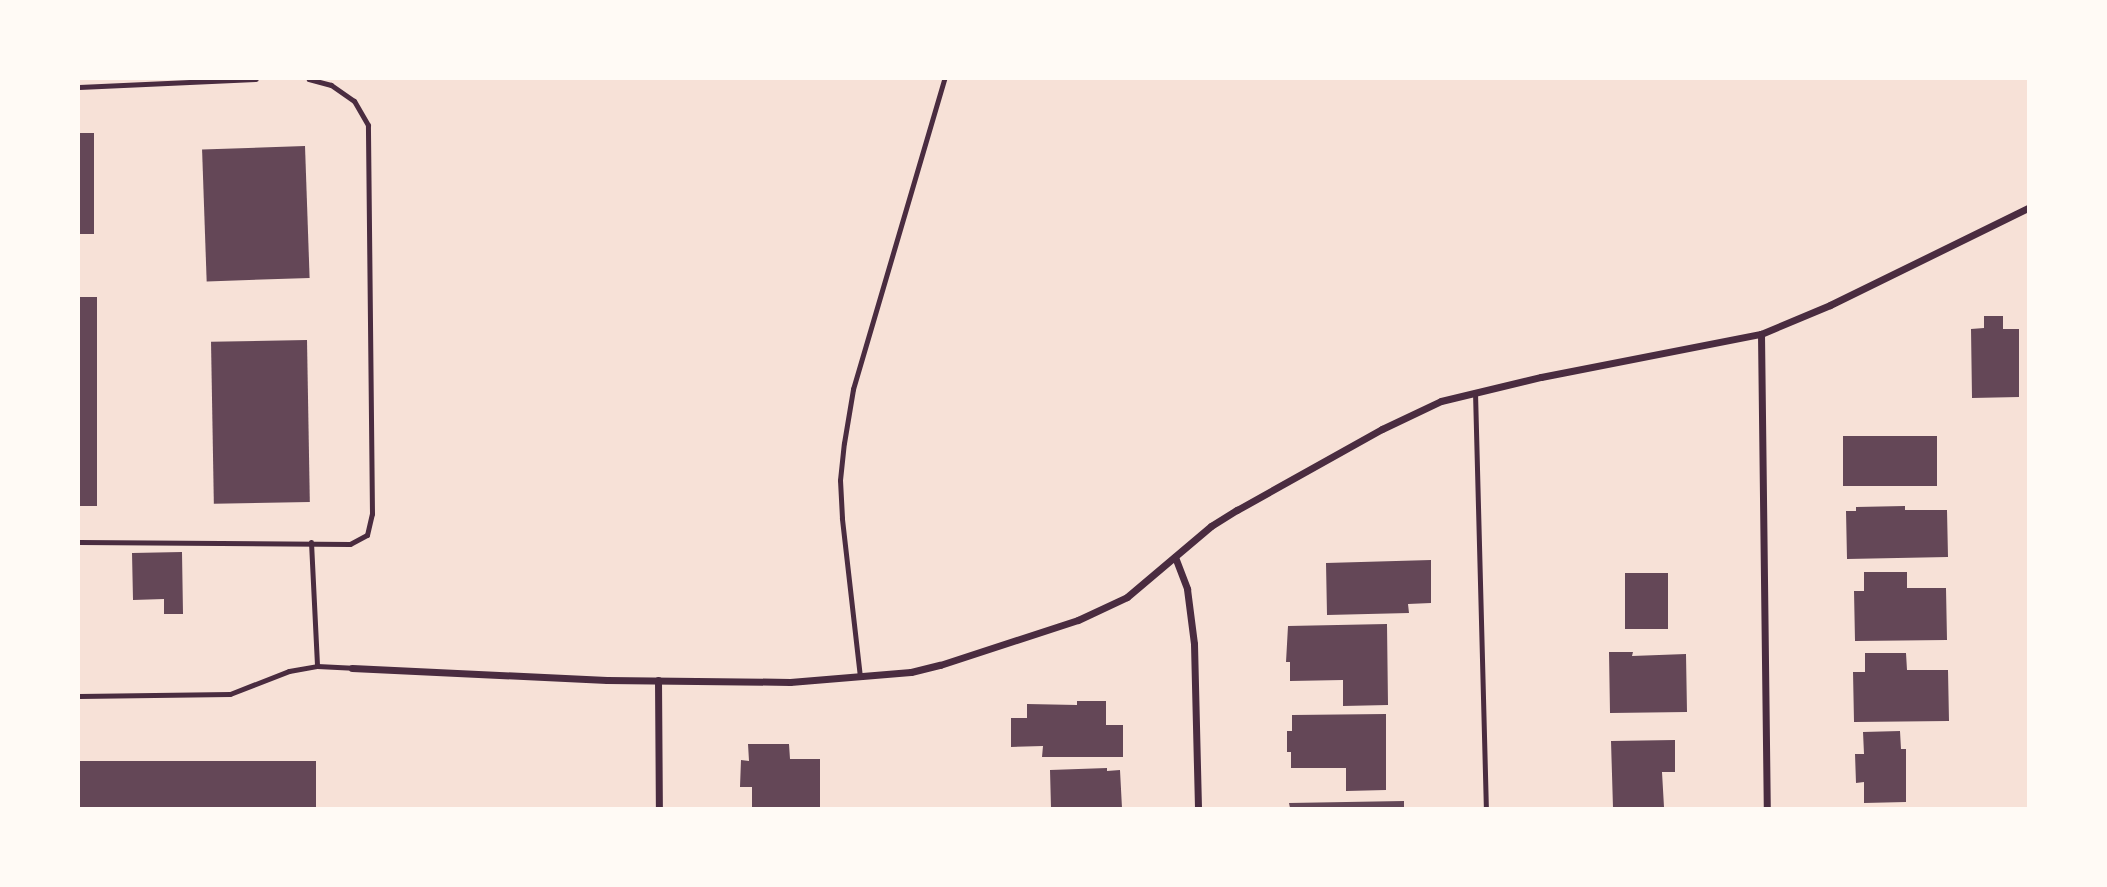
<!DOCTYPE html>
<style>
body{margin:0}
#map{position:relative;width:2107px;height:887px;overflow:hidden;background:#f7e1d7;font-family:"DejaVu Sans",sans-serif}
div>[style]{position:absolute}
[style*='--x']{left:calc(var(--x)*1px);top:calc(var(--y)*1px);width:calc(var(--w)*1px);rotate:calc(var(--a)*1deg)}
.building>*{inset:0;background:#644757;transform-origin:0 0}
.service>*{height:5px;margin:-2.5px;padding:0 2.5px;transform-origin:2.5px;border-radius:2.5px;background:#4a2c40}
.minor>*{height:7px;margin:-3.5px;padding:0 3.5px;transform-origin:3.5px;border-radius:3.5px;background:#4a2c40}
span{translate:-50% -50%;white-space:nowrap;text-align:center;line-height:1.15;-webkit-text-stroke:6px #fffaf5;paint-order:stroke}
.frame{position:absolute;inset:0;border:80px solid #fffaf5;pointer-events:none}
</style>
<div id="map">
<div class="building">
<i style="left:79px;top:133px;width:15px;height:101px"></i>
<i style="left:305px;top:146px;width:132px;height:103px;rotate:88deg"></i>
<i style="left:79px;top:297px;width:18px;height:209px"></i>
<i style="clip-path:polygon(1984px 316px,2003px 316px,2003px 329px,2019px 329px,2019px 397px,1972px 398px,1971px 329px,1984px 328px)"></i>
<i style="left:307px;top:340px;width:162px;height:96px;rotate:89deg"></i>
<i style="left:1937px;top:436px;width:50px;height:94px;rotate:90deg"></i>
<i style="clip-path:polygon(1905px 506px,1905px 510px,1947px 510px,1948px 557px,1847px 559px,1846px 511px,1856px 511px,1856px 507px)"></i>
<i style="clip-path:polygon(182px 552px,183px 614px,164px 614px,164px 599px,133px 600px,132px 553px)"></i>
<i style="clip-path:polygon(1431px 560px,1431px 603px,1408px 604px,1409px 613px,1327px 615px,1326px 563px)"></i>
<i style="clip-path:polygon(1864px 572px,1907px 572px,1907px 588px,1946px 588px,1947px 640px,1855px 641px,1854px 591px,1864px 591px)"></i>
<i style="left:1625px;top:573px;width:43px;height:56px"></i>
<i style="clip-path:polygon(1387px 624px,1388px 705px,1343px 706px,1343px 680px,1290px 681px,1290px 662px,1286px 662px,1288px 626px)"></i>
<i style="clip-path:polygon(1609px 652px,1633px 652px,1632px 656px,1686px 654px,1687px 712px,1610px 713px)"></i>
<i style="clip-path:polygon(1865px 653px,1906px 653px,1907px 670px,1948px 670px,1949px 721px,1854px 722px,1853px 672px,1865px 672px)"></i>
<i style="clip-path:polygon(1077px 701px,1106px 701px,1106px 725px,1123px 725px,1123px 757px,1042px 757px,1043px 746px,1011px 747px,1011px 718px,1027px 718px,1027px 704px,1077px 705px)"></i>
<i style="clip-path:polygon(1386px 714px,1386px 790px,1346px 791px,1346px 768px,1291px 768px,1291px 752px,1287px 752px,1287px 731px,1292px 731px,1292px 715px)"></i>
<i style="clip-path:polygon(1900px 731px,1901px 749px,1906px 749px,1906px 802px,1864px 803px,1864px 782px,1856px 783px,1855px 754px,1864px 754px,1863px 732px)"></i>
<i style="clip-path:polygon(1675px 740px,1675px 772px,1662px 772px,1664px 807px,1613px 808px,1611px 741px)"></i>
<i style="clip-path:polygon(748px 744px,789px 744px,790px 759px,820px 759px,820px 808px,752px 808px,752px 787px,740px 787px,741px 760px,749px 761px)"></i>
<i style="left:316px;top:761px;width:47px;height:237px;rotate:90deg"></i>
<i style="clip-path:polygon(1107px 768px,1107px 771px,1120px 770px,1122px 808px,1051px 808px,1050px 770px)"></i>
<i style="clip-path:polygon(1404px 801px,1404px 808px,1290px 808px,1289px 803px)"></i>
</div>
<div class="service">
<i style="--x:79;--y:87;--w:177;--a:-2.6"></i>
<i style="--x:1475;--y:392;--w:416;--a:88.5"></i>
<i style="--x:79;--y:542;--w:271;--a:0.4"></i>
<i style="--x:350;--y:544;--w:19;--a:-28"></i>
<i style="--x:367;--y:535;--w:22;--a:-77"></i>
<i style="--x:372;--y:514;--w:389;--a:-90.6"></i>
<i style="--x:368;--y:125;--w:28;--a:-120"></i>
<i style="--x:354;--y:101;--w:28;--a:-145"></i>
<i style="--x:331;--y:85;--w:23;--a:-165"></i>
<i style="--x:311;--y:542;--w:124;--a:87.2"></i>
<i style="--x:860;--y:677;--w:160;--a:-96.5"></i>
<i style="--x:842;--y:518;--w:38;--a:-93"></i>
<i style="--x:840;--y:480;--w:37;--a:-84"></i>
<i style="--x:844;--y:443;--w:55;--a:-80.5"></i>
<i style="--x:853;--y:389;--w:323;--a:-73.6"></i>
<i style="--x:79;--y:696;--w:151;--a:-0.8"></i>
<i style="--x:230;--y:694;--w:63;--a:-21.3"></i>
<i style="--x:289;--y:671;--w:28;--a:-10"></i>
<i style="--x:317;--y:666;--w:35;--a:3"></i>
</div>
<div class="minor">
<i style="--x:1761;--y:334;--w:474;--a:89.3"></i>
<i style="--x:1175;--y:557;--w:34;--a:69"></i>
<i style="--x:1187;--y:589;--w:55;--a:82.7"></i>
<i style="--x:1194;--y:644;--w:164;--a:88.6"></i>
<i style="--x:352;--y:668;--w:255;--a:2.7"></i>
<i style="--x:607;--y:680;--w:183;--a:0.6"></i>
<i style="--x:790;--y:682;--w:121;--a:-4.7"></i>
<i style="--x:911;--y:672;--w:30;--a:-14"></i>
<i style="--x:940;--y:665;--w:145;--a:-18.1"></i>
<i style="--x:1078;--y:620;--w:54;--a:-25.1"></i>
<i style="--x:1127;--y:597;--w:110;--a:-40.2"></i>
<i style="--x:1211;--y:526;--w:31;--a:-32"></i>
<i style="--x:1237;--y:510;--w:166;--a:-29.2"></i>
<i style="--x:1382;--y:429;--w:65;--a:-25.4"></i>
<i style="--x:1441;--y:401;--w:103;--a:-13.5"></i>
<i style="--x:1541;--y:377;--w:224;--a:-11.1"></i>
<i style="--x:1761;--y:334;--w:75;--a:-22.8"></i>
<i style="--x:1830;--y:305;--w:220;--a:-26.1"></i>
<i style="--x:658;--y:680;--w:128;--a:89.6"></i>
</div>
<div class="frame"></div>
</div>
